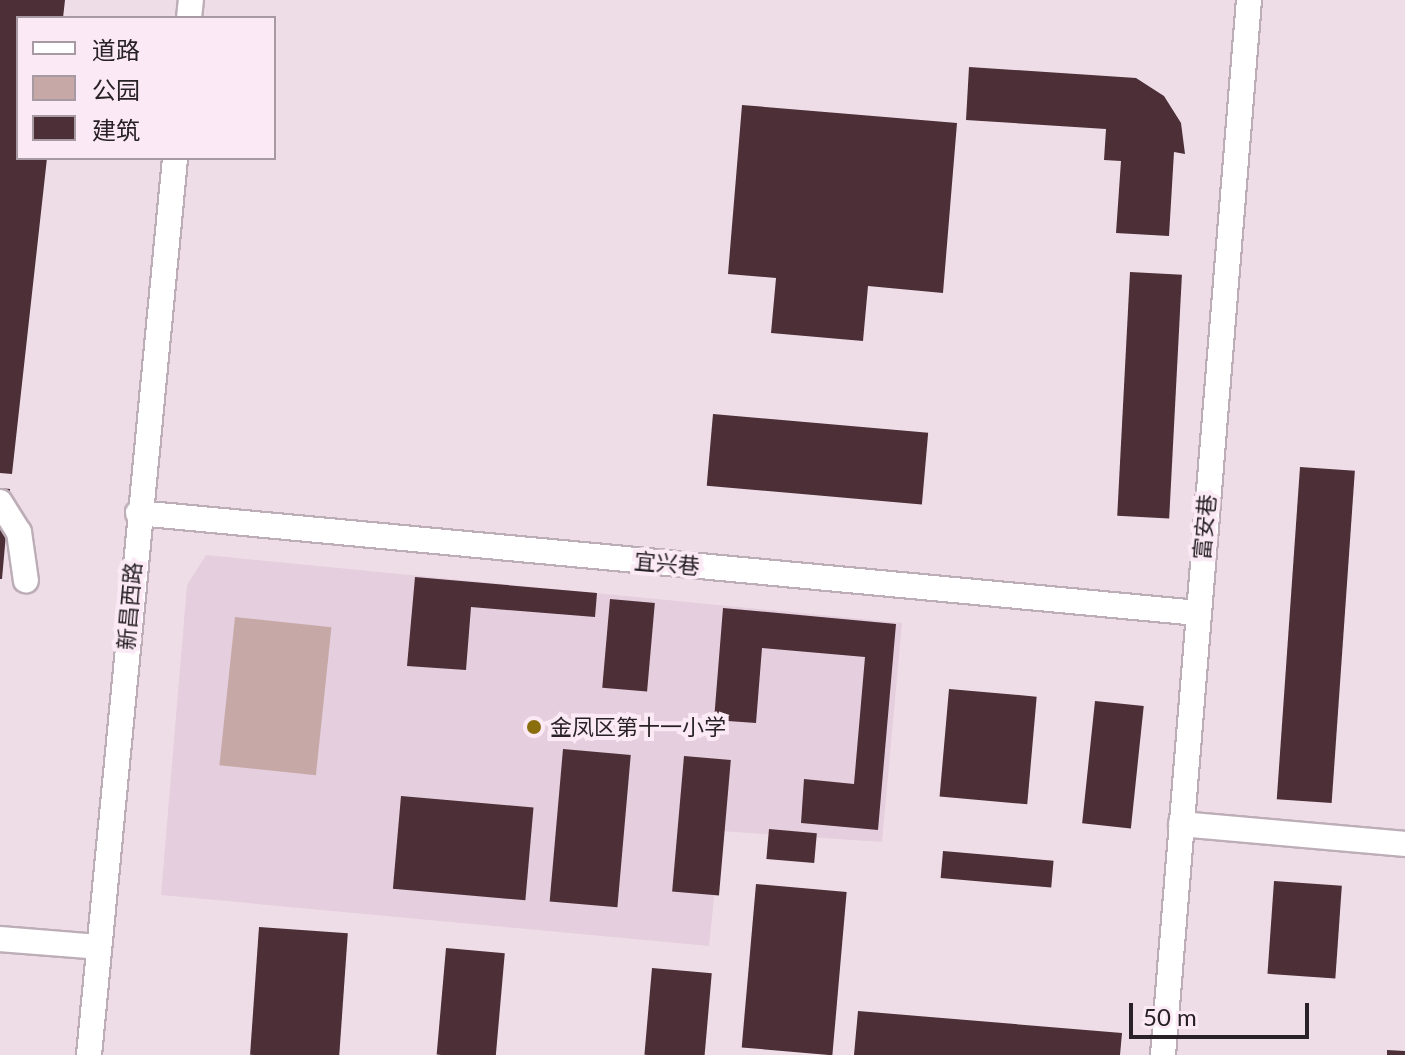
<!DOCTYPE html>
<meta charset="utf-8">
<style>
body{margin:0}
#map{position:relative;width:1405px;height:1055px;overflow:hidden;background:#eedde7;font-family:Lato,"Noto Sans SC",sans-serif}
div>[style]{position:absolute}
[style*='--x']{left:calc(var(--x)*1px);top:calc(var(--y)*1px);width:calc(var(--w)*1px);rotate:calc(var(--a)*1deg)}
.built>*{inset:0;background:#e5cedd}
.green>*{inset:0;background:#c6a9a7;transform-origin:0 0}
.building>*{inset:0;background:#4c2f37;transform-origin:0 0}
.roads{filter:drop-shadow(2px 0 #bdadb7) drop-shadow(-2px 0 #bdadb7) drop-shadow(0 2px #bdadb7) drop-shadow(0 -2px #bdadb7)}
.minor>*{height:24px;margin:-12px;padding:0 12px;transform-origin:12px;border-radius:12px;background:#fff}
.dots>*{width:22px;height:22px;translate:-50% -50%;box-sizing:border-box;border:4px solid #fbeaf5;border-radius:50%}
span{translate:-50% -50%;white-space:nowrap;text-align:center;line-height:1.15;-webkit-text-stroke:8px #fbeaf5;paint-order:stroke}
.street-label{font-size:22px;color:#282226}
.poi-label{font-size:22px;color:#282226}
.left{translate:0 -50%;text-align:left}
.legend{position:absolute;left:16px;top:16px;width:260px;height:144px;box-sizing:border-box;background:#fbeaf5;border:2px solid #a79aa2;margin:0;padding:10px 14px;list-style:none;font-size:24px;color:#282226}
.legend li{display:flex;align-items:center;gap:16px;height:40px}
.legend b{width:40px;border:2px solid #a79aa2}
.scale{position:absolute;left:1129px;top:1003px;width:180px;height:36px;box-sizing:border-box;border:4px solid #282226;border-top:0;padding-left:10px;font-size:24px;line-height:28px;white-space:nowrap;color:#282226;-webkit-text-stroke:6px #fbeaf5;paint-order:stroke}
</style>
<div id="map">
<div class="built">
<i style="clip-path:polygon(206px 555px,902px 623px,882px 842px,721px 831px,709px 946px,161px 895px,187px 585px)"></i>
</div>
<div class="green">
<i style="left:235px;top:617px;width:97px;height:149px;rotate:6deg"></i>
</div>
<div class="building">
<i style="clip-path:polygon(0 0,65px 0,63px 18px,18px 18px,18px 158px,47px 158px,12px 474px,0 473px)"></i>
<i style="clip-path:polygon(969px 67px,1136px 78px,1164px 96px,1181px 123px,1185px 154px,1174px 152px,1169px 236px,1116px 233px,1121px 161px,1104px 160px,1106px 129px,966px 120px)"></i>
<i style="clip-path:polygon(742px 105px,957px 123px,943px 293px,868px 286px,863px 341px,771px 333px,776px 278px,728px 274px)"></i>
<i style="left:1130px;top:272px;width:52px;height:244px;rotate:3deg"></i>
<i style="left:713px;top:414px;width:216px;height:72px;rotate:5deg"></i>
<i style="left:1300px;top:467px;width:55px;height:333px;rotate:4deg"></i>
<i style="clip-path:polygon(0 488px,10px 489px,2px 579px,0 579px)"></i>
<i style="clip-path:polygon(415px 577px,597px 593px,595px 617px,471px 607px,466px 670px,407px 666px)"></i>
<i style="left:610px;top:599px;width:45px;height:89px;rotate:5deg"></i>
<i style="clip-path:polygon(723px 608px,896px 624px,878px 830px,801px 823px,804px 779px,854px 784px,865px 657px,762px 648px,756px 723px,714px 720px)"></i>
<i style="left:949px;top:689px;width:88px;height:108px;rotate:5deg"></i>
<i style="left:1095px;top:701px;width:49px;height:123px;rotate:6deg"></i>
<i style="left:563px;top:749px;width:68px;height:153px;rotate:5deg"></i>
<i style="left:684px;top:756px;width:47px;height:136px;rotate:5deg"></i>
<i style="left:401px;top:796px;width:133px;height:93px;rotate:5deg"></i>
<i style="left:769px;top:829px;width:48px;height:30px;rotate:5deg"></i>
<i style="left:943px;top:851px;width:111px;height:27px;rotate:5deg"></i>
<i style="left:1274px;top:881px;width:68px;height:93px;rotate:4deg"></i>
<i style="left:756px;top:884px;width:91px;height:164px;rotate:5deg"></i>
<i style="left:259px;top:927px;width:89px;height:128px;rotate:4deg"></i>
<i style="left:446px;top:948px;width:59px;height:107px;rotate:5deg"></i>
<i style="left:652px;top:968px;width:60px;height:87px;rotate:5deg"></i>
<i style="clip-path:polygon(858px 1011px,1122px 1033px,1120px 1055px,854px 1055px)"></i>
<i style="clip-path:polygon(1387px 1050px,1405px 1051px,1405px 1055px,1387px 1055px)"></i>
</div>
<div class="roads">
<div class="minor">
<i style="--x:189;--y:18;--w:18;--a:-84"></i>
<i style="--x:0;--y:502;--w:36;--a:58"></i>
<i style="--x:19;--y:532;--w:49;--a:81.9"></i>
<i style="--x:138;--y:513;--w:1064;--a:5.39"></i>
<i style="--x:1181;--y:824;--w:225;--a:5.1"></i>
<i style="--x:0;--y:939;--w:99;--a:4.6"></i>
<i style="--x:89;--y:1055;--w:901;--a:-84.52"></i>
<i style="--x:1163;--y:1055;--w:1058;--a:-85.34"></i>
</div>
</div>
<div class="dots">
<i style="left:534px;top:727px;background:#8a6e0e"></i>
</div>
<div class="street-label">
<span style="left:1204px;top:527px;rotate:-85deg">富安巷</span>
<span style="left:667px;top:563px;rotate:5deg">宜兴巷</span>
<span style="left:129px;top:606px;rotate:-85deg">新昌西路</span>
</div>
<div class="poi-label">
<span class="left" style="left:550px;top:727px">金凤区第十一小学</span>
</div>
<ul class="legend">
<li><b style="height:10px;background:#fff"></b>道路</li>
<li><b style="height:22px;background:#c6a9a7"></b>公园</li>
<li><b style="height:22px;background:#4c2f37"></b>建筑</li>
</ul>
<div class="scale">50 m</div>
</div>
